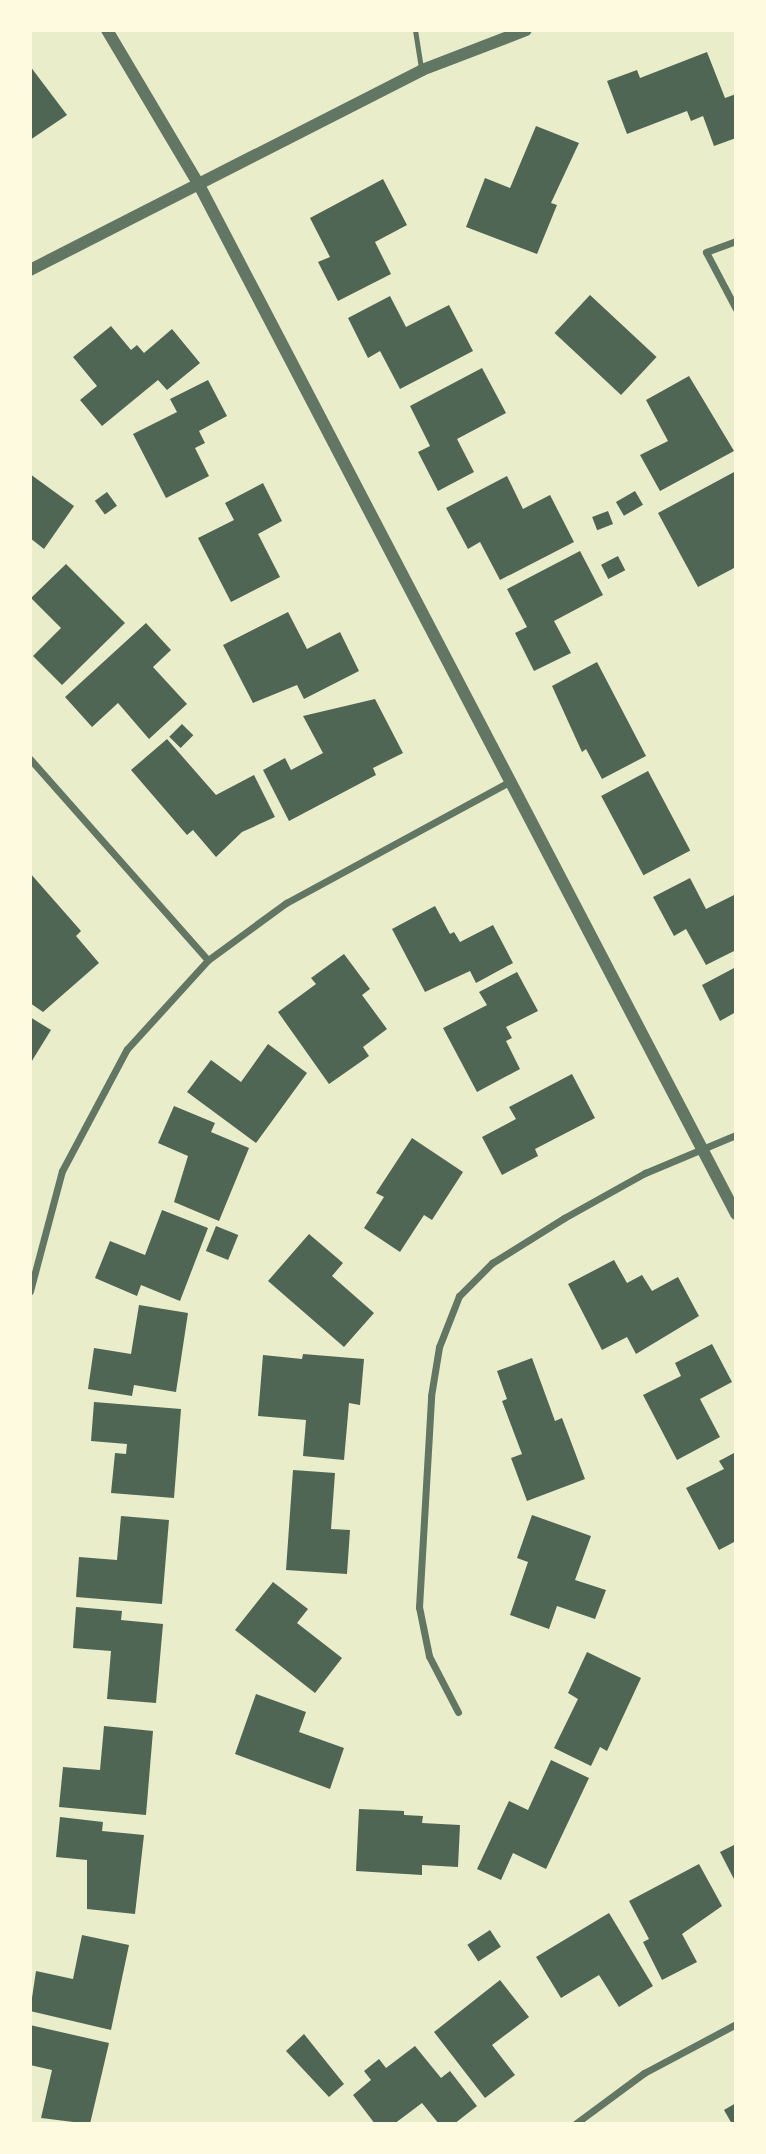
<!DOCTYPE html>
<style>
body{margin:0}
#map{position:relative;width:766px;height:2154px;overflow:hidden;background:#e9edc9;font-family:"Varela Round",sans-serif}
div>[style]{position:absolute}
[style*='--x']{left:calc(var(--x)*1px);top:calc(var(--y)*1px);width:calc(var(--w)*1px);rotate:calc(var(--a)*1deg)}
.building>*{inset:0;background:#4f6655;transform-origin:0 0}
.service>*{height:5px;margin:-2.5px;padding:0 2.5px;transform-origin:2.5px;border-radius:2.5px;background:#617663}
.minor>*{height:7px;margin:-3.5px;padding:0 3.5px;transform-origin:3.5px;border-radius:3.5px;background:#617663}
.tertiary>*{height:12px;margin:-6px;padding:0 6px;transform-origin:6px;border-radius:6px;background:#617663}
span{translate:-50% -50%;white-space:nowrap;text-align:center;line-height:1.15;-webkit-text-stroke:5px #fefae0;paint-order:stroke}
.frame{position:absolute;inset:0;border:32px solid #fefae0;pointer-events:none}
</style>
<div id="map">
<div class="building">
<i style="clip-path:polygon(707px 52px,725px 98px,736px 94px,736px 138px,714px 146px,703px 116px,691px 121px,687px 111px,627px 134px,607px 81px,637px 70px,640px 78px)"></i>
<i style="clip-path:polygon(30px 66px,67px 115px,30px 140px)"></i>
<i style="clip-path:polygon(536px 126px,579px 143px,551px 203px,557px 205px,537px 254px,466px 227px,485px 178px,510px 188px)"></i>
<i style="clip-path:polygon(383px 179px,407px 225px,375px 242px,391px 274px,338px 301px,318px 262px,330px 257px,310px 218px)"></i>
<i style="left:590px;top:295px;width:91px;height:52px;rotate:43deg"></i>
<i style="clip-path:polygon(390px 296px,406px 327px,449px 305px,473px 351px,400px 389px,380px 351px,368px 358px,348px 318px)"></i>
<i style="clip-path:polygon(111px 326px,131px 350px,137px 345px,144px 353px,172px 329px,200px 363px,167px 390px,158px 380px,102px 426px,80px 400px,97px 386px,73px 357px)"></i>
<i style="clip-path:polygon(482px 368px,506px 413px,457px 439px,474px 472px,438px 491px,418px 452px,430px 446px,410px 406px)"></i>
<i style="clip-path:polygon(689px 376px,734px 451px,660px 491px,640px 455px,668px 441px,646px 400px)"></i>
<i style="clip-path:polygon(208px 380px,227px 416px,199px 431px,205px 443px,195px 448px,209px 476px,166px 498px,133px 434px,177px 412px,170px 399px)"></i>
<i style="clip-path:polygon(736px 471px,736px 567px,698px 587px,658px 513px)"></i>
<i style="clip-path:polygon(30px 474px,74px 506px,44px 549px,30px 538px)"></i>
<i style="clip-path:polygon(507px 476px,523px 509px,550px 495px,574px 542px,500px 580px,480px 542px,468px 549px,446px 508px)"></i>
<i style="clip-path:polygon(263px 483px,282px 521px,258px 534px,280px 577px,231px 602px,198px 538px,234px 520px,225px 503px)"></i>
<i style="left:635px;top:491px;width:16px;height:22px;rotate:60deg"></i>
<i style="left:107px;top:492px;width:17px;height:15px;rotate:54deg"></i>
<i style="left:608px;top:511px;width:14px;height:17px;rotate:69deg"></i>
<i style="clip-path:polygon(580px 551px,603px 595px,554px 621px,571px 653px,534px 671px,515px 633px,527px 627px,507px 589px)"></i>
<i style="left:618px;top:556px;width:16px;height:19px;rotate:63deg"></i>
<i style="clip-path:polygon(66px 564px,125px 623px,62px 685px,33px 656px,61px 628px,31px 598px)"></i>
<i style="clip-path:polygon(288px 612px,307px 649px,340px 632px,359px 671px,304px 699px,297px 685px,253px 703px,223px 645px)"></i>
<i style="clip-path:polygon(146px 623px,171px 650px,153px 667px,187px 704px,149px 739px,118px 703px,92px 727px,65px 697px)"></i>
<i style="clip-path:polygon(597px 662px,646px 756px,602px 779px,586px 749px,582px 752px,552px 686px)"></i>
<i style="clip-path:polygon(375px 699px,403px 753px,373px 768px,376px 775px,289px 821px,263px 770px,285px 758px,291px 770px,323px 753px,303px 716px)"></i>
<i style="left:182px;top:724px;width:16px;height:18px;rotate:45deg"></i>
<i style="clip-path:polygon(167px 739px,216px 795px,254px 775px,275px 817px,242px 832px,216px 857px,193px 830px,187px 835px,131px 770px)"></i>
<i style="left:648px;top:771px;width:90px;height:53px;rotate:62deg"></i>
<i style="clip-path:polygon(30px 873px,81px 931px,76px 936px,99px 963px,43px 1012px,30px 1003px)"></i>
<i style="clip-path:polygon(690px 878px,706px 909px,736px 894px,736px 950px,706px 965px,686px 929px,674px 936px,653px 897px)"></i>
<i style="clip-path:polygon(435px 906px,450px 934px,454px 932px,460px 942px,493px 925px,513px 963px,476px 983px,470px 971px,425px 992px,392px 929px)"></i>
<i style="clip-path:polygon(344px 954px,370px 989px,362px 995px,387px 1029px,363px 1047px,369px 1056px,329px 1084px,278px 1012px,316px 984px,311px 978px)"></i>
<i style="clip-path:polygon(736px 967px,736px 1012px,720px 1021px,702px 985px)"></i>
<i style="clip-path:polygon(517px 972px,538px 1011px,506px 1027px,512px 1038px,506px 1041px,520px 1069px,477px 1092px,443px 1028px,487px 1005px,479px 992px)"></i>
<i style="clip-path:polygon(30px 1017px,51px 1030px,30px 1064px)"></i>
<i style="clip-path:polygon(268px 1044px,307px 1073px,256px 1143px,187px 1092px,211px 1060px,241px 1082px)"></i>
<i style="clip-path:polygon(572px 1074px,595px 1118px,535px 1149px,538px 1156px,502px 1175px,482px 1137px,516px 1119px,509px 1107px)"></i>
<i style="clip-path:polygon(174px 1106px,215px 1123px,211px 1132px,249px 1148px,219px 1221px,174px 1202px,188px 1156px,158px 1143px)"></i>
<i style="clip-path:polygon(412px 1138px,463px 1172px,432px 1220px,424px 1215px,400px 1252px,364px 1228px,384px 1197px,376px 1193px)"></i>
<i style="clip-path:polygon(162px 1210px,208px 1228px,180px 1301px,141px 1285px,137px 1296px,95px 1278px,110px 1241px,145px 1255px)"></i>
<i style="left:216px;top:1226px;width:24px;height:27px;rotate:22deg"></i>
<i style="clip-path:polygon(309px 1234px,343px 1263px,332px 1276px,374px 1313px,344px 1347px,268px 1281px)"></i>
<i style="clip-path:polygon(614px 1260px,627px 1283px,642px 1275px,652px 1291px,678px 1277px,699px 1316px,636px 1354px,627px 1337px,602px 1350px,568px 1284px)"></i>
<i style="clip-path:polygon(139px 1305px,188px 1313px,176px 1392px,134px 1385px,132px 1396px,88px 1389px,94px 1348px,131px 1354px)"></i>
<i style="clip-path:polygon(712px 1344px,732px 1382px,700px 1399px,720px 1437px,677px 1460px,643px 1395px,681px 1376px,675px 1363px)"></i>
<i style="clip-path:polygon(303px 1354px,364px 1359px,360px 1405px,349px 1403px,344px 1460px,303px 1456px,306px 1420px,258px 1416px,263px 1355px,302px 1359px)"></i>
<i style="clip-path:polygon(532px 1358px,555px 1421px,562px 1418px,585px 1479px,527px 1501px,511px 1458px,522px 1454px,502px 1401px,507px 1399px,497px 1371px)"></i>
<i style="clip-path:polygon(94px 1402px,181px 1409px,174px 1498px,111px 1493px,115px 1453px,126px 1454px,127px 1444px,91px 1441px)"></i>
<i style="clip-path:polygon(736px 1452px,736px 1541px,719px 1550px,686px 1488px,724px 1469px,719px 1461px)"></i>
<i style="clip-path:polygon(293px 1470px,335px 1473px,331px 1529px,350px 1530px,347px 1574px,286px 1570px)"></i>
<i style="clip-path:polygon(532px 1515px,591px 1536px,575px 1580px,606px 1590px,595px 1619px,557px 1606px,549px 1629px,510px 1615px,528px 1562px,517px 1558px)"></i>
<i style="clip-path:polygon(121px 1516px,169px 1520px,162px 1604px,76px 1597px,79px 1557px,117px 1560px)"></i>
<i style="clip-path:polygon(273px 1582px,308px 1609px,297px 1623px,342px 1658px,315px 1693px,235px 1630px)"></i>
<i style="clip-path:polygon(76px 1607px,122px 1611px,121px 1620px,163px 1624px,156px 1703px,107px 1699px,111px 1651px,73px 1648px)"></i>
<i style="clip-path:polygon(587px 1652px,641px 1678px,607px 1751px,600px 1747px,591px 1766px,554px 1748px,578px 1699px,568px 1693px)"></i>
<i style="clip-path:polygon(256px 1694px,306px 1712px,299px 1732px,344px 1748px,330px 1789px,235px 1754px)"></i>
<i style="clip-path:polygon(104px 1726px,153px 1731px,146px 1815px,59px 1807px,63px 1767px,100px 1770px)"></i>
<i style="clip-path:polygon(551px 1760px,589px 1778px,546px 1869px,513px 1853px,501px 1880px,477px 1869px,509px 1801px,528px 1810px)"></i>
<i style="clip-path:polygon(359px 1809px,404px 1811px,404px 1815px,423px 1816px,422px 1823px,460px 1825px,458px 1867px,422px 1865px,422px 1875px,356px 1871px)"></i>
<i style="clip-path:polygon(60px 1817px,103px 1822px,102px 1831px,144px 1835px,135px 1914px,87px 1909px,87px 1860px,56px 1857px)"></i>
<i style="clip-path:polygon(736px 1844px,736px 1883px,720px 1852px)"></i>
<i style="clip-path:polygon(699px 1864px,722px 1906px,682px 1934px,697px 1962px,662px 1980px,643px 1942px,649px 1939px,629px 1901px)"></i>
<i style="clip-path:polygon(609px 1913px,653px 1986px,619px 2007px,599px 1975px,561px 1998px,536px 1957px)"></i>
<i style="left:490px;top:1930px;width:20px;height:27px;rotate:57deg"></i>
<i style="clip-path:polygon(82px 1935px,129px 1945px,111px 2030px,30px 2011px,36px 1971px,73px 1979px)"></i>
<i style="clip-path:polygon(500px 1980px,529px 2017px,492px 2045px,515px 2075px,485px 2098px,434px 2032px)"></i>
<i style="clip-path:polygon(30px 2025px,109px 2043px,90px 2124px,41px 2118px,52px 2070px,30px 2065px)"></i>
<i style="clip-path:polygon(304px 2034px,344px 2084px,329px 2097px,286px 2051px)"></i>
<i style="clip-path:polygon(415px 2046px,441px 2078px,450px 2071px,477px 2106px,454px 2124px,439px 2124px,422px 2103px,394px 2124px,375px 2124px,353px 2095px,371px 2080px,364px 2071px,379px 2059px,386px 2068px)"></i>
<i style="clip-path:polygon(736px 2103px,736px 2124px,732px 2124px,724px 2110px)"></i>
</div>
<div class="service">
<i style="--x:415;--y:30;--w:38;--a:81"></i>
</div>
<div class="minor">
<i style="--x:736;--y:241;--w:32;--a:160"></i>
<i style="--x:706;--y:252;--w:64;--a:62.2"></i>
<i style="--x:30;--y:759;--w:268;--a:48.5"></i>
<i style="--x:30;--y:1291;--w:124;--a:-75.1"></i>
<i style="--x:62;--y:1171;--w:138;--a:-62"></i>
<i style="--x:127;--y:1049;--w:120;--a:-47.7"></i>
<i style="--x:208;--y:960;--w:97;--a:-36.2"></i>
<i style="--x:286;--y:903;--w:256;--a:-28.5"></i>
<i style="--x:458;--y:1712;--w:63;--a:-117.4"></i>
<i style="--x:429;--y:1656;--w:50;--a:-101.5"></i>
<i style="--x:419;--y:1607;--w:211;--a:-86.7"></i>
<i style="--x:431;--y:1396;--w:50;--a:-80.7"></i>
<i style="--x:439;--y:1347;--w:55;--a:-68.6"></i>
<i style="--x:459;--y:1296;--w:47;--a:-45"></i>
<i style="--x:492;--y:1263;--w:85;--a:-32"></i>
<i style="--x:564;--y:1218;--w:93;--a:-29.1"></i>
<i style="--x:645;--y:1173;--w:99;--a:-22.7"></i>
<i style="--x:575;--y:2124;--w:86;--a:-36.5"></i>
<i style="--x:644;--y:2073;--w:104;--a:-28"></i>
</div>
<div class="tertiary">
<i style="--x:107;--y:30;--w:178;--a:59.3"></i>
<i style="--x:198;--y:183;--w:1163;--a:62.44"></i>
<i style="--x:30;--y:270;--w:440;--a:-27"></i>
<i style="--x:422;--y:70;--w:111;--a:-21"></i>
</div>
<div class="frame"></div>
</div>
